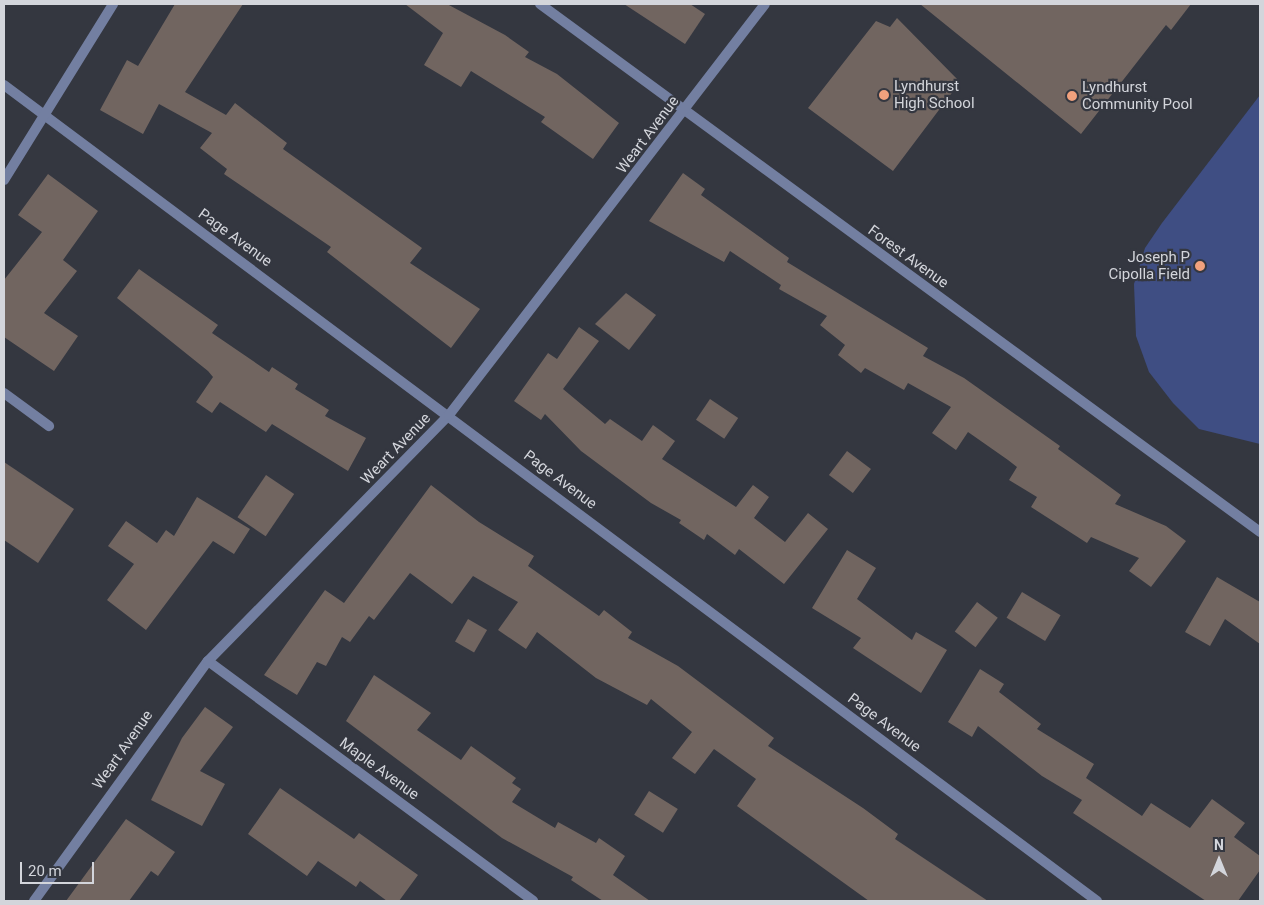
<!DOCTYPE html>
<style>
body{margin:0}
#map{position:relative;width:1264px;height:905px;overflow:hidden;background:#343740;font-family:Roboto,sans-serif}
div>[style]{position:absolute}
[style*='--x']{left:calc(var(--x)*1px);top:calc(var(--y)*1px);width:calc(var(--w)*1px);rotate:calc(var(--a)*1deg)}
.green>*{inset:0;background:#3f4e83}
.building>*{inset:0;background:#716560;transform-origin:0 0}
.lane>*{height:10px;margin:-5px;padding:0 5px;transform-origin:5px;border-radius:5px;background:#737fa1}
.street>*{height:10px;margin:-5px;padding:0 5px;transform-origin:5px;border-radius:5px;background:#737fa1}
.dots>*{width:14px;height:14px;translate:-50% -50%;box-sizing:border-box;border:2px solid #343740;border-radius:50%}
span{translate:-50% -50%;white-space:nowrap;text-align:center;line-height:1.15;-webkit-text-stroke:4.5px #343740;paint-order:stroke}
.poi-label{font-size:15px;color:#d3d5db}
.left{translate:0 -50%;text-align:left}
.right{translate:-100% -50%;text-align:right}
.street-label{font-size:15px;color:#d3d5db}
.frame{position:absolute;inset:0;border:5px solid #d3d5db;pointer-events:none}
.north{position:absolute;left:1194px;top:835px;width:50px;height:50px;-webkit-text-stroke:4px #343740;paint-order:stroke;rotate:0deg;font-size:14px;font-weight:700;line-height:20px;text-align:center;color:#d3d5db}
.north::after{content:'';display:block;margin:auto;width:18px;height:22px;background:#d3d5db;clip-path:polygon(50% 0,100% 100%,50% 72%,0 100%)}
.scale{position:absolute;left:20px;top:862px;width:74px;height:22px;box-sizing:border-box;border:2px solid #d3d5db;border-top:0;padding-left:6px;font-size:15px;line-height:18px;white-space:nowrap;color:#d3d5db;-webkit-text-stroke:4px #343740;paint-order:stroke}
</style>
<div id="map">
<div class="green">
<i style="clip-path:polygon(1260px 95px,1260px 444px,1199px 429px,1173px 403px,1149px 372px,1136px 336px,1134px 284px,1145px 248px,1162px 223px)"></i>
</div>
<div class="building">
<i style="clip-path:polygon(175px 4px,243px 4px,185px 92px,226px 115px,235px 103px,287px 143px,283px 149px,422px 248px,410px 263px,480px 309px,451px 348px,327px 252px,331px 247px,224px 174px,227px 169px,200px 148px,212px 133px,159px 104px,143px 134px,100px 110px,127px 60px,138px 66px)"></i>
<i style="clip-path:polygon(405px 4px,447px 4px,505px 35px,529px 52px,525px 57px,557px 74px,619px 123px,593px 159px,541px 122px,545px 117px,471px 71px,461px 87px,424px 65px,443px 33px)"></i>
<i style="clip-path:polygon(624px 4px,690px 4px,705px 14px,685px 44px)"></i>
<i style="clip-path:polygon(920px 4px,1191px 4px,1171px 30px,1166px 25px,1081px 134px)"></i>
<i style="clip-path:polygon(897px 18px,960px 82px,893px 171px,808px 108px,876px 21px,890px 27px)"></i>
<i style="clip-path:polygon(683px 173px,705px 189px,701px 195px,789px 258px,787px 262px,928px 348px,923px 356px,964px 378px,1060px 446px,1058px 449px,1121px 495px,1115px 504px,1166px 526px,1186px 541px,1151px 587px,1129px 571px,1139px 558px,1091px 537px,1087px 543px,1031px 507px,1037px 497px,1009px 480px,1017px 467px,1008px 460px,968px 432px,956px 450px,932px 433px,951px 407px,908px 383px,904px 390px,865px 368px,861px 373px,838px 355px,845px 345px,820px 325px,827px 316px,779px 289px,781px 285px,730px 251px,724px 262px,649px 221px)"></i>
<i style="clip-path:polygon(48px 174px,98px 211px,63px 260px,77px 271px,44px 313px,78px 336px,54px 371px,4px 337px,4px 280px,42px 232px,18px 215px)"></i>
<i style="clip-path:polygon(139px 269px,218px 325px,212px 333px,269px 372px,272px 367px,298px 384px,295px 389px,329px 410px,325px 416px,366px 438px,348px 471px,272px 424px,266px 432px,220px 402px,212px 413px,196px 402px,213px 377px,208px 371px,117px 298px)"></i>
<i style="clip-path:polygon(626px 293px,656px 315px,629px 350px,595px 324px)"></i>
<i style="clip-path:polygon(579px 327px,599px 341px,563px 389px,605px 424px,610px 419px,642px 441px,653px 425px,675px 441px,662px 459px,736px 507px,753px 485px,769px 497px,754px 518px,785px 542px,808px 513px,828px 529px,784px 584px,739px 549px,735px 555px,707px 534px,704px 540px,679px 523px,681px 520px,651px 503px,581px 451px,545px 414px,541px 420px,514px 401px,548px 353px,557px 359px)"></i>
<i style="left:710px;top:399px;width:34px;height:25px;rotate:34deg"></i>
<i style="left:847px;top:451px;width:30px;height:30px;rotate:37deg"></i>
<i style="clip-path:polygon(4px 462px,74px 509px,38px 563px,4px 540px)"></i>
<i style="left:266px;top:475px;width:34px;height:51px;rotate:34deg"></i>
<i style="clip-path:polygon(431px 485px,479px 522px,534px 556px,528px 566px,599px 616px,604px 610px,632px 632px,628px 638px,678px 666px,774px 738px,768px 746px,863px 808px,898px 834px,895px 839px,988px 901px,869px 901px,737px 806px,756px 779px,714px 749px,695px 774px,672px 758px,692px 732px,651px 699px,647px 705px,596px 678px,537px 632px,526px 649px,498px 630px,518px 602px,473px 576px,452px 604px,410px 573px,374px 620px,369px 616px,350px 642px,342px 637px,326px 666px,317px 662px,297px 695px,264px 675px,325px 590px,344px 603px)"></i>
<i style="clip-path:polygon(197px 497px,250px 529px,234px 554px,213px 541px,146px 630px,107px 600px,134px 564px,108px 546px,126px 521px,157px 543px,166px 530px,174px 536px)"></i>
<i style="clip-path:polygon(847px 550px,876px 568px,857px 599px,912px 640px,916px 632px,947px 650px,921px 693px,853px 648px,861px 638px,812px 608px)"></i>
<i style="clip-path:polygon(1217px 577px,1260px 602px,1260px 644px,1225px 619px,1210px 646px,1185px 632px)"></i>
<i style="left:1022px;top:592px;width:45px;height:30px;rotate:31deg"></i>
<i style="left:977px;top:602px;width:26px;height:37px;rotate:37deg"></i>
<i style="left:468px;top:619px;width:22px;height:26px;rotate:30deg"></i>
<i style="clip-path:polygon(980px 669px,1004px 684px,999px 692px,1041px 724px,1037px 729px,1094px 764px,1086px 778px,1142px 816px,1151px 803px,1190px 828px,1212px 799px,1245px 823px,1234px 837px,1260px 856px,1260px 870px,1238px 901px,1206px 901px,1073px 813px,1082px 800px,1042px 776px,978px 726px,972px 737px,948px 722px)"></i>
<i style="clip-path:polygon(374px 675px,431px 713px,417px 730px,461px 760px,471px 746px,516px 778px,512px 783px,521px 789px,512px 802px,555px 828px,558px 822px,596px 843px,599px 838px,625px 856px,613px 875px,650px 901px,603px 901px,571px 880px,573px 877px,502px 838px,346px 721px)"></i>
<i style="clip-path:polygon(205px 707px,233px 727px,200px 771px,225px 784px,202px 826px,151px 800px,182px 738px)"></i>
<i style="clip-path:polygon(280px 788px,354px 839px,359px 833px,418px 875px,399px 901px,387px 901px,360px 881px,356px 887px,318px 861px,307px 876px,248px 834px)"></i>
<i style="left:649px;top:791px;width:34px;height:28px;rotate:32deg"></i>
<i style="clip-path:polygon(126px 819px,175px 852px,158px 876px,151px 871px,129px 901px,66px 901px)"></i>
</div>
<div class="lane">
<i style="--x:4;--y:393;--w:56;--a:36.3"></i>
</div>
<div class="street">
<i style="--x:540;--y:4;--w:893;--a:36.25"></i>
<i style="--x:4;--y:85;--w:1364;--a:36.74"></i>
<i style="--x:4;--y:180;--w:207;--a:-58.2"></i>
<i style="--x:208;--y:661;--w:404;--a:36.4"></i>
<i style="--x:34;--y:901;--w:296;--a:-54.1"></i>
<i style="--x:208;--y:661;--w:344;--a:-45.6"></i>
<i style="--x:449;--y:415;--w:518;--a:-52.44"></i>
</div>
<div class="dots">
<i style="left:884px;top:95px;background:#f1a17d"></i>
<i style="left:1072px;top:96px;background:#f1a17d"></i>
<i style="left:1200px;top:266px;background:#f1a17d"></i>
</div>
<div class="poi-label">
<span class="left" style="left:894px;top:95px">Lyndhurst<br>High School</span>
<span class="left" style="left:1082px;top:96px">Lyndhurst<br>Community Pool</span>
<span class="right" style="left:1190px;top:266px">Joseph P<br>Cipolla Field</span>
</div>
<div class="street-label">
<span style="left:648px;top:135px;rotate:-53deg">Weart Avenue</span>
<span style="left:235px;top:238px;rotate:36deg">Page Avenue</span>
<span style="left:908px;top:257px;rotate:36deg">Forest Avenue</span>
<span style="left:396px;top:449px;rotate:-46deg">Weart Avenue</span>
<span style="left:560px;top:480px;rotate:37deg">Page Avenue</span>
<span style="left:884px;top:723px;rotate:37deg">Page Avenue</span>
<span style="left:123px;top:750px;rotate:-55deg">Weart Avenue</span>
<span style="left:379px;top:769px;rotate:36deg">Maple Avenue</span>
</div>
<div class="frame"></div>
<div class="north">N</div>
<div class="scale">20 m</div>
</div>
